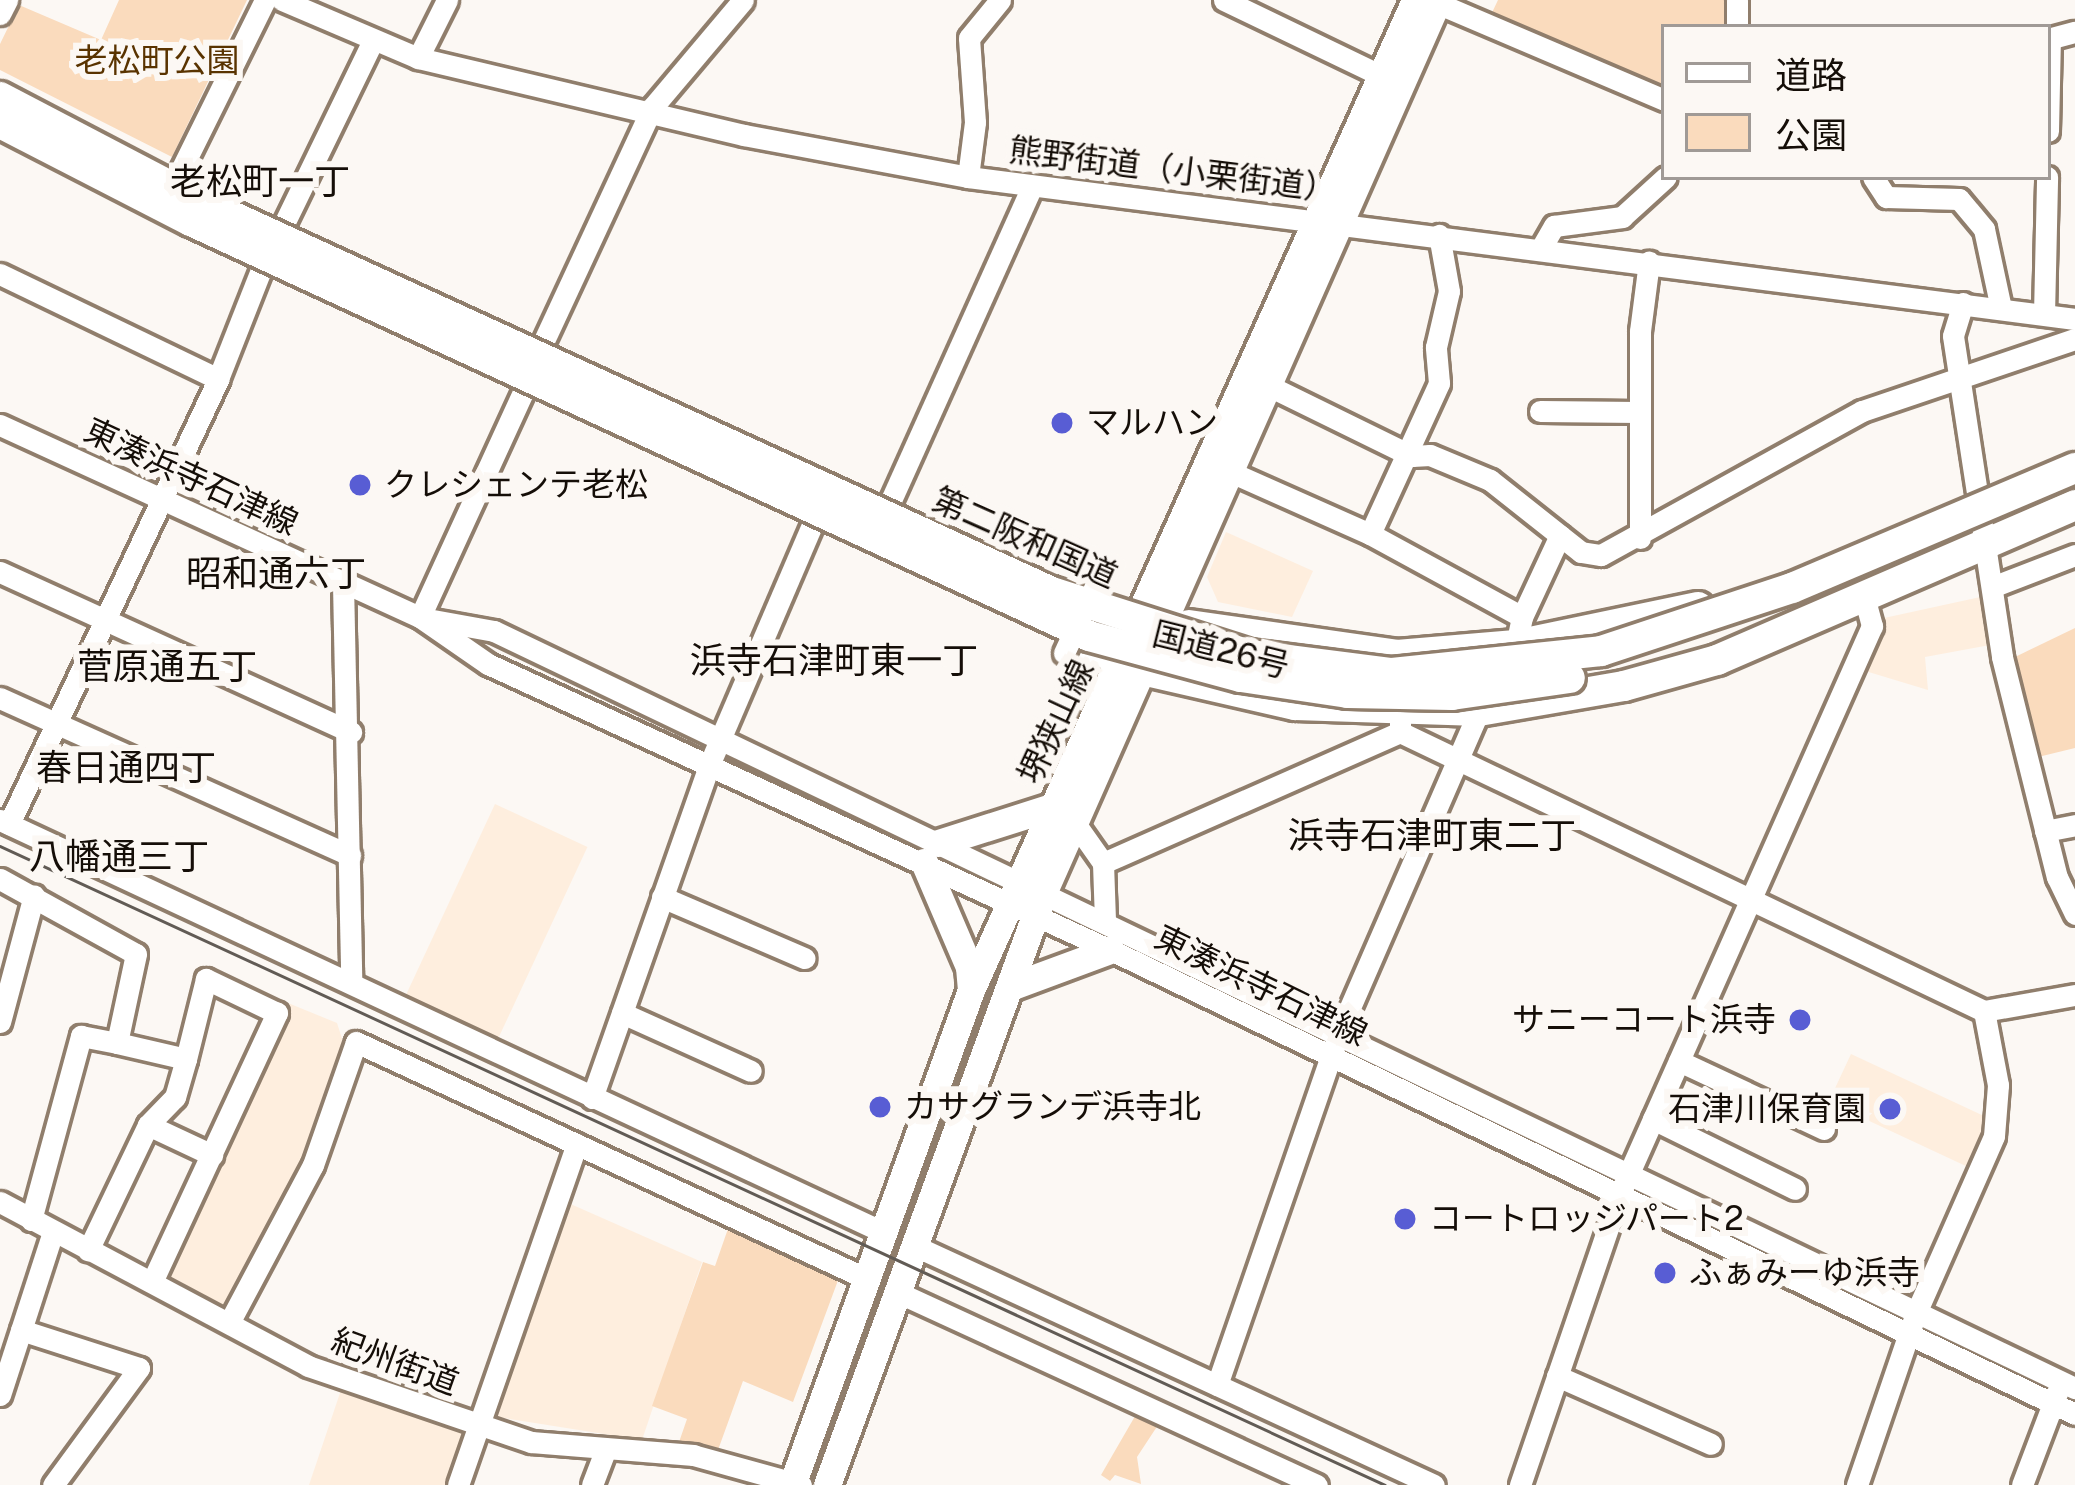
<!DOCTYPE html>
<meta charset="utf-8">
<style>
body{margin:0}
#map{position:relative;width:2075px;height:1485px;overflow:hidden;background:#fcf8f4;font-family:"Public Sans","Noto Sans JP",sans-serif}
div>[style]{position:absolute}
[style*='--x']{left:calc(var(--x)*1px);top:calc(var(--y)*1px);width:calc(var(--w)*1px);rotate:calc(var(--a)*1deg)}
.built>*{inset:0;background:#feeede;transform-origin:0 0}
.green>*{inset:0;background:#fadbbd}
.roads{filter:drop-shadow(3px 0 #907e6c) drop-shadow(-3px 0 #907e6c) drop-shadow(0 3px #907e6c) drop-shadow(0 -3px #907e6c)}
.minor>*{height:21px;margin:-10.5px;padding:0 10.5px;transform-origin:10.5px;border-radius:10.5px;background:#fff}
.major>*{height:27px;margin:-13.5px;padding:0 13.5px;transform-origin:13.5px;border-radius:13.5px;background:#fff}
.highway>*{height:30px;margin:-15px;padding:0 15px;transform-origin:15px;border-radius:15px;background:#fff}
.tram>*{height:3px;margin:-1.5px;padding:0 1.5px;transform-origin:1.5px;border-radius:1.5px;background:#615b55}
.bridges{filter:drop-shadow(3px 0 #907e6c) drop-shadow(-3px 0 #907e6c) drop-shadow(0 3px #907e6c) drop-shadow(0 -3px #907e6c)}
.minor-bridge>*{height:21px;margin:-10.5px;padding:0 10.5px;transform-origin:10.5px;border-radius:10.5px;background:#fff}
.highway-bridge>*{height:30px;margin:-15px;padding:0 15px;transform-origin:15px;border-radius:15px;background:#fff}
.dots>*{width:33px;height:33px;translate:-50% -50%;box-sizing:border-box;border:6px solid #fcf8f4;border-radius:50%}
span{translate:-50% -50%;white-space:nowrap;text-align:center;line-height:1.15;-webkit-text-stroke:12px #fcf8f4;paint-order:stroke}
.park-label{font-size:33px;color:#593300}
.street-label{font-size:33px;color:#150e08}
.poi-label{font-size:33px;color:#150e08}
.left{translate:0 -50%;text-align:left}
.right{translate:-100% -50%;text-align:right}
.neighbourhood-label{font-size:36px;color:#150e08}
.legend{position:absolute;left:1661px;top:24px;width:390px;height:156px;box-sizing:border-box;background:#fcf8f4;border:3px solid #a09a96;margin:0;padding:15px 21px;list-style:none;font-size:36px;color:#150e08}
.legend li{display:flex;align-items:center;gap:24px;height:60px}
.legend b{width:60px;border:3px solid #a09a96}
</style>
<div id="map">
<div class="built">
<i style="clip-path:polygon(1226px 532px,1313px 571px,1292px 617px,1218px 602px,1207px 577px)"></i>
<i style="clip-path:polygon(1985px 596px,1990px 645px,1925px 657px,1928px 690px,1862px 670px,1884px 618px)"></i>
<i style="left:495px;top:804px;width:102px;height:216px;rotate:25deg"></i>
<i style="clip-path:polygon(288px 1003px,337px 1023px,345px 1048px,339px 1082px,231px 1303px,218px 1307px,168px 1280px,165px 1269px)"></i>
<i style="left:1851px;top:1054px;width:152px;height:53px;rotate:25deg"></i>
<i style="clip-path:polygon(566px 1202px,702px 1262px,642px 1440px,491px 1416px)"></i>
<i style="clip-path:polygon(341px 1390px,457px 1425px,464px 1437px,448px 1485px,309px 1485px)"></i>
</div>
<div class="green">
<i style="clip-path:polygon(119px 0,247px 0,172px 157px,0 70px,0 44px,19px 5px,101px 40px)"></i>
<i style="clip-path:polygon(1498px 0,1731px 0,1730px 27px,1664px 27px,1664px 95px,1489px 19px)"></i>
<i style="clip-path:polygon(2075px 628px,2075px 748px,2034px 758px,2013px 658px)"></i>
<i style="clip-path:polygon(982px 1000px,989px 1003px,906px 1217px,904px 1213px)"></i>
<i style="clip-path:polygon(730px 1223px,840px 1275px,793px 1402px,743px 1381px,718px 1450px,678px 1445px,687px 1419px,652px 1406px,703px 1262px,715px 1266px)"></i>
<i style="clip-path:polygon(1138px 1411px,1160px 1422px,1137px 1457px,1141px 1484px,1115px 1475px,1110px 1481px,1101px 1475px)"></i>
</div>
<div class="roads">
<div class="minor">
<i style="--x:282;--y:0;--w:148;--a:23.1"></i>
<i style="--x:418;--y:58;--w:335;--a:13.3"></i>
<i style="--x:744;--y:135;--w:228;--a:10.6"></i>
<i style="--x:968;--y:177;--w:1116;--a:7.31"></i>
<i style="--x:1224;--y:0;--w:175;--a:25.7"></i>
<i style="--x:1437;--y:3;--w:247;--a:23.1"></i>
<i style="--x:0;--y:14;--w:16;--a:-63"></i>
<i style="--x:1737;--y:27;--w:27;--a:-90"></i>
<i style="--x:2048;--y:39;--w:28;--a:-15"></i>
<i style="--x:418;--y:58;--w:65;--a:-63.4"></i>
<i style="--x:2048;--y:131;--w:92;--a:-88.8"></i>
<i style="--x:968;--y:177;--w:55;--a:-82.7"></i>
<i style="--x:975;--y:122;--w:84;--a:-94.1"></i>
<i style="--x:969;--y:38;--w:49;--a:-50.8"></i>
<i style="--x:1873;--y:177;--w:24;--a:57"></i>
<i style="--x:1886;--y:197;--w:73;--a:1.6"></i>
<i style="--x:1959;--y:199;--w:39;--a:50"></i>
<i style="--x:1984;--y:229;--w:81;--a:77.9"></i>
<i style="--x:177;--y:178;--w:199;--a:-63.7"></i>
<i style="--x:282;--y:228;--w:206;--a:-64.1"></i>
<i style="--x:1540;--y:250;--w:28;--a:-60"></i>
<i style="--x:1554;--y:226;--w:69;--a:-7.5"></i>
<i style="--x:1622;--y:217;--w:59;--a:-42.3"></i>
<i style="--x:0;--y:274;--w:242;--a:25.7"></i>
<i style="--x:1963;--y:303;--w:34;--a:107"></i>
<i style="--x:1953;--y:336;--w:325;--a:81.3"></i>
<i style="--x:2002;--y:657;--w:227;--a:76"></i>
<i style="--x:2057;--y:877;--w:41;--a:64.1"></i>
<i style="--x:2044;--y:314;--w:137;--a:-88.7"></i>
<i style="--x:541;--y:347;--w:264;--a:-65.1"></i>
<i style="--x:652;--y:108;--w:141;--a:-49.9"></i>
<i style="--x:1269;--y:386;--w:159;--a:26.1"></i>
<i style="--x:1412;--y:456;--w:18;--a:-3"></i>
<i style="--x:1430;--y:455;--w:65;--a:22.6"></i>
<i style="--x:1490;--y:480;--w:116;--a:38.4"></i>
<i style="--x:1581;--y:552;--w:20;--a:9"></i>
<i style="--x:1601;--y:555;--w:298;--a:-28.9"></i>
<i style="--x:1862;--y:411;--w:225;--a:-18.7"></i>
<i style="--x:1540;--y:411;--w:98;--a:0.6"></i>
<i style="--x:0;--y:425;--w:462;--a:24.6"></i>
<i style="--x:420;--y:617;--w:83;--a:34.7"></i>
<i style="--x:488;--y:664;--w:692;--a:24.68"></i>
<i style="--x:1117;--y:953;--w:1063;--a:25.7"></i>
<i style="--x:1235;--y:474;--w:148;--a:24"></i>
<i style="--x:1370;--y:534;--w:173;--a:28.6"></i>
<i style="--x:1522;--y:617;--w:29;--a:102"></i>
<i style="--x:887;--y:509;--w:353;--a:-65.8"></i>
<i style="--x:1370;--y:534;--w:166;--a:-65.4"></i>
<i style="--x:1439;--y:383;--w:36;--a:-95"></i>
<i style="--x:1436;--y:347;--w:57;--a:-76.9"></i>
<i style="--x:1449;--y:291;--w:57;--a:-100.1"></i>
<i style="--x:1640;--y:538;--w:207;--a:-90"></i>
<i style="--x:1640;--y:331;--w:70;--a:-82.6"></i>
<i style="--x:0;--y:572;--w:386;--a:24.5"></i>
<i style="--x:343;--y:583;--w:396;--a:88.8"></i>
<i style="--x:1992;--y:587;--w:89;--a:-21.1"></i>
<i style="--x:420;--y:617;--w:254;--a:-65.4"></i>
<i style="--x:1522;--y:617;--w:90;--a:-65.1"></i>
<i style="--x:433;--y:620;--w:62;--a:10.2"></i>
<i style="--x:494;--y:631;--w:1753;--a:25.59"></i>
<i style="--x:0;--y:698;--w:384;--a:24.2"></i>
<i style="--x:1400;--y:732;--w:647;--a:25.54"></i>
<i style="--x:1984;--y:1011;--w:92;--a:-10"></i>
<i style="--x:0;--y:820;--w:972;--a:25.01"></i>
<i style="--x:9;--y:824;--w:492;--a:-64.8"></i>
<i style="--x:218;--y:379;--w:126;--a:-68.5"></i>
<i style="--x:1077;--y:826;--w:45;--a:54.9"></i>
<i style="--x:1103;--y:863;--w:58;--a:88"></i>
<i style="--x:2045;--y:831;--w:31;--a:-11"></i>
<i style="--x:1103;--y:863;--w:325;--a:-23.8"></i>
<i style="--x:1400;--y:732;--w:11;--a:-90"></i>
<i style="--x:0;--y:879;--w:155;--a:28.9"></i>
<i style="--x:136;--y:954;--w:91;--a:102.1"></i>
<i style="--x:117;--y:1043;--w:71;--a:13.1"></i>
<i style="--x:186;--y:1059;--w:40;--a:106"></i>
<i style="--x:175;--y:1097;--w:39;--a:134"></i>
<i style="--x:148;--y:1125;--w:139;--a:115.6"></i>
<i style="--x:662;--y:897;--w:155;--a:23.2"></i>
<i style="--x:622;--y:1013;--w:141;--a:24.2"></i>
<i style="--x:0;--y:1022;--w:131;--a:-75"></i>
<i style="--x:1679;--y:1061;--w:160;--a:25.1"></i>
<i style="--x:592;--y:1098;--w:355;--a:-70.6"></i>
<i style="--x:710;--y:763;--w:269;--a:-66.8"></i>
<i style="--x:1653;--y:1119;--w:158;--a:26.2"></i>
<i style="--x:148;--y:1125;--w:71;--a:25.1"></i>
<i style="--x:0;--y:1202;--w:349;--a:28"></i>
<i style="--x:308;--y:1366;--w:236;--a:18.8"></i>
<i style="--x:531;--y:1442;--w:163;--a:4.6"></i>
<i style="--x:693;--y:1455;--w:112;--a:15.5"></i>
<i style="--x:31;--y:1220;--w:191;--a:-74.8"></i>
<i style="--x:81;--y:1036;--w:37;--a:11"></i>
<i style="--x:915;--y:1246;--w:571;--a:24.73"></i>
<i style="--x:152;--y:1282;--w:297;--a:-65.1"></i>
<i style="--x:277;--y:1013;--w:79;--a:-154.4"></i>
<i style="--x:206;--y:979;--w:82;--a:104"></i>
<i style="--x:897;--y:1292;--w:462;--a:24.7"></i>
<i style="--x:230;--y:1321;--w:177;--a:-62"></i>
<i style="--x:313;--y:1165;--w:130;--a:-70.7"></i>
<i style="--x:356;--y:1042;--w:559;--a:24.87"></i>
<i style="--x:21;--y:1330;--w:124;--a:17.9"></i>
<i style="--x:139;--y:1368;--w:145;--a:126.3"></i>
<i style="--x:1557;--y:1376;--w:168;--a:23.8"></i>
<i style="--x:1217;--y:1385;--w:370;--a:-70.9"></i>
<i style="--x:1338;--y:1035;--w:353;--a:-66.5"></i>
<i style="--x:0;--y:1395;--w:171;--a:-72"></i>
<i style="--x:458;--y:1485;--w:361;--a:-70.8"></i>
<i style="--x:592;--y:1485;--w:39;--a:-69"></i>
<i style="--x:1520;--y:1485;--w:303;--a:-71.1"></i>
<i style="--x:1618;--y:1198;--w:626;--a:-66.06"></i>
<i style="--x:1872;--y:626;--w:30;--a:-105"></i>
<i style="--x:1857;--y:1485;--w:182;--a:-71.1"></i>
<i style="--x:1916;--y:1313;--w:193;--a:-66.2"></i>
<i style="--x:1994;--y:1136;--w:51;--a:-85.5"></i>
<i style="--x:1998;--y:1085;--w:75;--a:-100.7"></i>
<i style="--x:2022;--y:1485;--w:102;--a:-69.2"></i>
</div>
<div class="major">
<i style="--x:938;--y:843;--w:126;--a:-17.6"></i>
<i style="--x:924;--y:862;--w:114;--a:66.8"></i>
<i style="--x:969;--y:967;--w:23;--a:85"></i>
<i style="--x:1010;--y:987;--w:107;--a:-20.3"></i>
<i style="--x:792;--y:1485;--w:526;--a:-70.12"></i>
<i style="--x:971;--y:990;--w:1085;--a:-65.84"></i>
<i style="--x:827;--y:1485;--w:632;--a:-69.93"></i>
<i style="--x:1044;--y:891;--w:974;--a:-66.14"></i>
</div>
<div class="highway">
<i style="--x:1189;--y:625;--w:210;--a:8.2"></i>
<i style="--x:1397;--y:655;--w:119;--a:-4.8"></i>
<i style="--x:1516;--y:645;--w:186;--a:-11.8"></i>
<i style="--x:1074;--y:640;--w:78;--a:23.3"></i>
<i style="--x:1146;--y:671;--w:153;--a:12.9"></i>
<i style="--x:1295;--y:705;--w:184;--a:1.9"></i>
<i style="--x:1479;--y:711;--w:147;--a:-9.8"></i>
<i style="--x:1624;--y:686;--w:97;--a:-15.6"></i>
<i style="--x:1717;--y:660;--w:390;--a:-23.4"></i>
</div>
</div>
<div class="tram">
<i style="--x:0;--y:846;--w:1525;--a:24.77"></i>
</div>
<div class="bridges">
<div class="minor-bridge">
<i style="--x:1064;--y:653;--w:76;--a:-65.1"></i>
</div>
<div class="highway-bridge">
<i style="--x:0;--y:97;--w:225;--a:27.6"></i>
<i style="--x:199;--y:201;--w:938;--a:24.63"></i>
<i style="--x:1052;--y:592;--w:207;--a:17.7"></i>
<i style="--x:1249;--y:655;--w:144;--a:7.2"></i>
<i style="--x:1392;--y:673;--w:210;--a:-6"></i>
<i style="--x:1601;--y:651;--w:201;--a:-18.3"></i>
<i style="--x:1792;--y:588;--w:307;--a:-23"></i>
<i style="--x:0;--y:123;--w:215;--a:27.2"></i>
<i style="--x:191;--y:221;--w:989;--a:24.8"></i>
<i style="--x:1089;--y:636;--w:157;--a:15.1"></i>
<i style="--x:1241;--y:677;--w:108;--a:8.5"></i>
<i style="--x:1348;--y:693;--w:104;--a:1.1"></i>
<i style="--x:1452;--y:695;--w:119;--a:-8.2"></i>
</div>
</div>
<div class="dots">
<i style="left:1062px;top:423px;background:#585dd4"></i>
<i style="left:360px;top:485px;background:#585dd4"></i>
<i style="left:1800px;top:1020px;background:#585dd4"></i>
<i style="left:880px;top:1107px;background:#585dd4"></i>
<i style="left:1890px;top:1109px;background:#585dd4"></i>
<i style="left:1405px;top:1219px;background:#585dd4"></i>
<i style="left:1665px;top:1273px;background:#585dd4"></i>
</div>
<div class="park-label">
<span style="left:157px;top:61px">老松町公園</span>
</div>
<div class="street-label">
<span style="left:1173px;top:170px;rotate:7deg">熊野街道（小栗街道）</span>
<span style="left:191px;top:477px;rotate:25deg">東湊浜寺石津線</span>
<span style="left:1025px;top:538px;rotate:24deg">第二阪和国道</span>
<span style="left:1221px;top:650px;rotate:14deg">国道26号</span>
<span style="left:1056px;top:722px;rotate:-65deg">堺狭山線</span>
<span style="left:1261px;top:986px;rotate:26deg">東湊浜寺石津線</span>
<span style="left:395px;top:1362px;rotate:20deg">紀州街道</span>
</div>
<div class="poi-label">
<span class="left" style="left:1086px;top:423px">マルハン</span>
<span class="left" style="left:384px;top:485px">クレシェンテ老松</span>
<span class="right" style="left:1776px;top:1020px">サニーコート浜寺</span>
<span class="left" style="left:904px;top:1107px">カサグランデ浜寺北</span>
<span class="right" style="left:1866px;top:1109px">石津川保育園</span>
<span class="left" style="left:1429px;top:1219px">コートロッジパート2</span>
<span class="left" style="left:1689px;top:1273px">ふぁみーゆ浜寺</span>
</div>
<div class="neighbourhood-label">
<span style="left:260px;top:182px">老松町一丁</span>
<span style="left:276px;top:574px">昭和通六丁</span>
<span style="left:834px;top:661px">浜寺石津町東一丁</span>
<span style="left:167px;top:667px">菅原通五丁</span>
<span style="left:126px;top:768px">春日通四丁</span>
<span style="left:1432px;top:836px">浜寺石津町東二丁</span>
<span style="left:119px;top:857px">八幡通三丁</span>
</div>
<ul class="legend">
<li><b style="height:15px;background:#fff"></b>道路</li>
<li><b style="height:33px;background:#fadbbd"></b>公園</li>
</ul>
</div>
